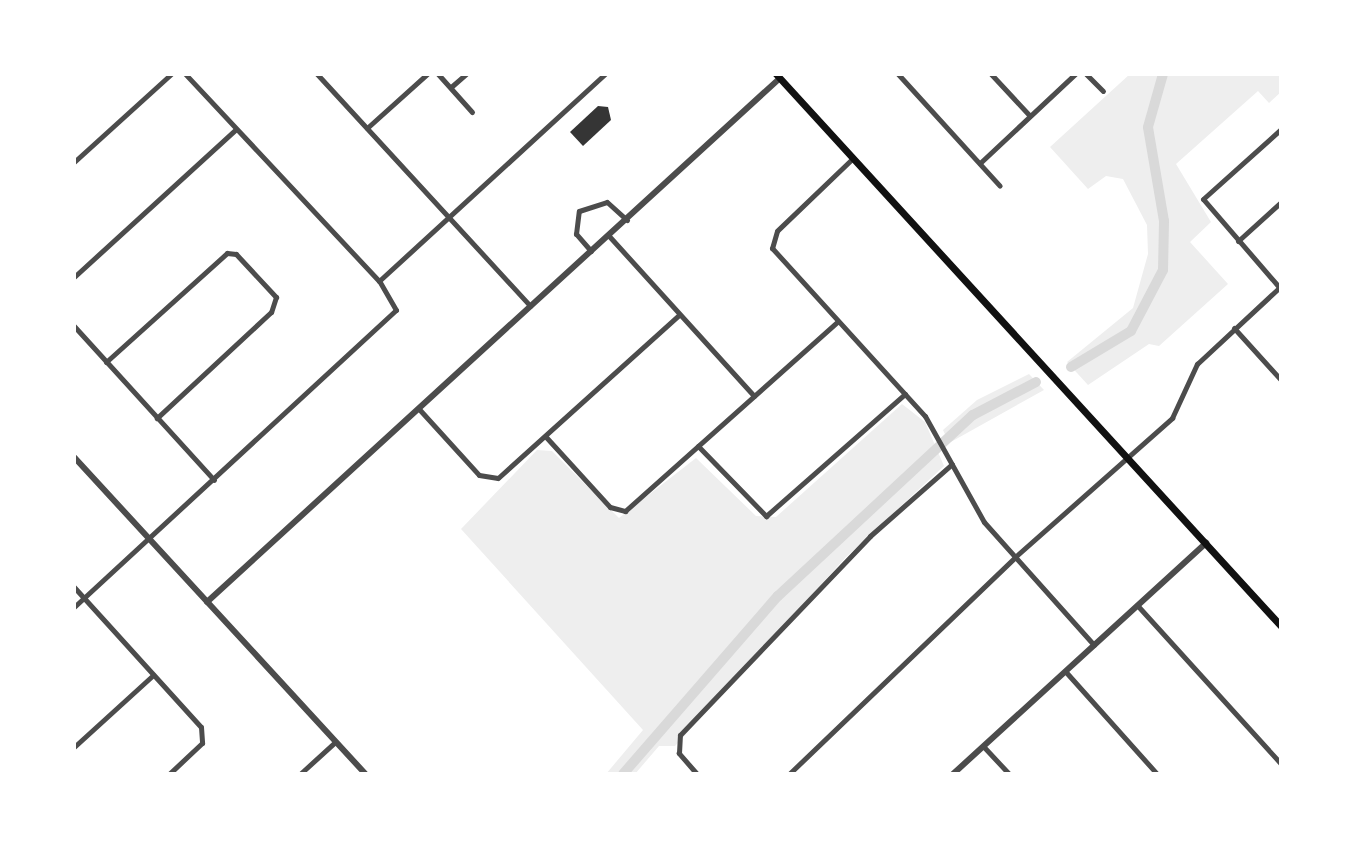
<!DOCTYPE html>
<style>
body{margin:0}
#map{position:relative;width:1355px;height:848px;overflow:hidden;background:#fff;font-family:"PT Sans Narrow",sans-serif}
div>[style]{position:absolute}
[style*='--x']{left:calc(var(--x)*1px);top:calc(var(--y)*1px);width:calc(var(--w)*1px);rotate:calc(var(--a)*1deg)}
.green>*{inset:0;background:#eee}
.canal>*{height:10px;margin:-5px;padding:0 5px;transform-origin:5px;border-radius:5px;background:#d9d9d9}
.building>*{inset:0;background:#353535}
.minor>*{height:5px;margin:-2.5px;padding:0 2.5px;transform-origin:2.5px;border-radius:2.5px;background:#4c4c4c}
.tertiary>*{height:6px;margin:-3px;padding:0 3px;transform-origin:3px;border-radius:3px;background:#4c4c4c}
.secondary>*{height:7px;margin:-3.5px;padding:0 3.5px;transform-origin:3.5px;border-radius:3.5px;background:#111}
span{translate:-50% -50%;white-space:nowrap;text-align:center;line-height:1.15;-webkit-text-stroke:7px #fff;paint-order:stroke}
.frame{position:absolute;inset:0;border:76px solid #fff;pointer-events:none}
</style>
<div id="map">
<div class="green">
<i style="clip-path:polygon(1130px 74px,1281px 74px,1281px 92px,1269px 103px,1258px 91px,1176px 164px,1211px 222px,1190px 242px,1228px 284px,1159px 346px,1149px 344px,1088px 385px,1067px 362px,1133px 308px,1148px 254px,1147px 225px,1123px 179px,1106px 176px,1088px 189px,1050px 147px)"></i>
<i style="clip-path:polygon(1029px 374px,1044px 390px,949px 443px,943px 430px,977px 400px)"></i>
<i style="clip-path:polygon(902px 404px,925px 422px,944px 466px,846px 557px,675px 746px,659px 746px,635px 774px,606px 774px,643px 730px,461px 529px,537px 450px,552px 451px,619px 518px,696px 458px,756px 516px,776px 517px)"></i>
</div>
<div class="canal">
<i style="--x:1071;--y:367;--w:70;--a:-31"></i>
<i style="--x:1131;--y:331;--w:69;--a:-62.3"></i>
<i style="--x:1163;--y:270;--w:49;--a:-88.8"></i>
<i style="--x:1164;--y:221;--w:95;--a:-99.7"></i>
<i style="--x:1148;--y:127;--w:55;--a:-74.2"></i>
<i style="--x:623;--y:774;--w:236;--a:-49"></i>
<i style="--x:778;--y:596;--w:266;--a:-42.9"></i>
<i style="--x:973;--y:415;--w:71;--a:-27.6"></i>
</div>
<div class="building">
<i style="clip-path:polygon(598px 106px,608px 107px,611px 120px,583px 146px,570px 132px)"></i>
</div>
<div class="minor">
<i style="--x:317;--y:74;--w:315;--a:47.4"></i>
<i style="--x:438;--y:74;--w:51;--a:48.2"></i>
<i style="--x:898;--y:74;--w:151;--a:47.7"></i>
<i style="--x:991;--y:74;--w:57;--a:47.1"></i>
<i style="--x:1086;--y:74;--w:24;--a:45"></i>
<i style="--x:451;--y:87;--w:20;--a:-41"></i>
<i style="--x:367;--y:128;--w:81;--a:-42"></i>
<i style="--x:853;--y:158;--w:105;--a:136.2"></i>
<i style="--x:777;--y:231;--w:18;--a:106"></i>
<i style="--x:772;--y:248;--w:227;--a:47.7"></i>
<i style="--x:925;--y:416;--w:121;--a:60.9"></i>
<i style="--x:984;--y:522;--w:165;--a:48.2"></i>
<i style="--x:74;--y:162;--w:131;--a:-42.2"></i>
<i style="--x:980;--y:163;--w:130;--a:-43.1"></i>
<i style="--x:609;--y:236;--w:216;--a:47.8"></i>
<i style="--x:1238;--y:241;--w:58;--a:-42.2"></i>
<i style="--x:591;--y:251;--w:23;--a:-131"></i>
<i style="--x:576;--y:234;--w:23;--a:-83"></i>
<i style="--x:579;--y:211;--w:29;--a:-18"></i>
<i style="--x:607;--y:202;--w:27;--a:42"></i>
<i style="--x:74;--y:277;--w:219;--a:-42.4"></i>
<i style="--x:379;--y:281;--w:306;--a:-42.5"></i>
<i style="--x:1279;--y:287;--w:116;--a:-130.8"></i>
<i style="--x:1203;--y:199;--w:105;--a:-41.9"></i>
<i style="--x:74;--y:326;--w:208;--a:47.7"></i>
<i style="--x:1234;--y:328;--w:70;--a:47.9"></i>
<i style="--x:106;--y:362;--w:163;--a:-42"></i>
<i style="--x:227;--y:253;--w:9;--a:6"></i>
<i style="--x:236;--y:254;--w:59;--a:47.1"></i>
<i style="--x:276;--y:297;--w:16;--a:108"></i>
<i style="--x:271;--y:312;--w:156;--a:137.1"></i>
<i style="--x:419;--y:409;--w:89;--a:47.7"></i>
<i style="--x:479;--y:475;--w:19;--a:9"></i>
<i style="--x:498;--y:478;--w:244;--a:-42"></i>
<i style="--x:546;--y:437;--w:95;--a:47.6"></i>
<i style="--x:610;--y:507;--w:16;--a:15"></i>
<i style="--x:625;--y:511;--w:285;--a:-41.7"></i>
<i style="--x:698;--y:446;--w:98;--a:45.8"></i>
<i style="--x:766;--y:516;--w:185;--a:-41.3"></i>
<i style="--x:74;--y:587;--w:189;--a:47.8"></i>
<i style="--x:201;--y:727;--w:16;--a:86"></i>
<i style="--x:202;--y:743;--w:45;--a:136.8"></i>
<i style="--x:1137;--y:605;--w:215;--a:47.8"></i>
<i style="--x:74;--y:607;--w:438;--a:-42.7"></i>
<i style="--x:396;--y:310;--w:34;--a:-120"></i>
<i style="--x:379;--y:281;--w:284;--a:-133.1"></i>
<i style="--x:1065;--y:671;--w:138;--a:48.2"></i>
<i style="--x:983;--y:746;--w:38;--a:47"></i>
<i style="--x:74;--y:747;--w:107;--a:-42.3"></i>
<i style="--x:300;--y:774;--w:47;--a:-42.4"></i>
<i style="--x:697;--y:774;--w:28;--a:-131"></i>
<i style="--x:679;--y:753;--w:18;--a:-87"></i>
<i style="--x:680;--y:735;--w:275;--a:-46.3"></i>
<i style="--x:870;--y:536;--w:109;--a:-41.3"></i>
<i style="--x:789;--y:774;--w:313;--a:-43.8"></i>
<i style="--x:1015;--y:557;--w:210;--a:-41.5"></i>
<i style="--x:1172;--y:418;--w:60;--a:-65.2"></i>
<i style="--x:1197;--y:364;--w:115;--a:-42.9"></i>
</div>
<div class="tertiary">
<i style="--x:74;--y:457;--w:430;--a:47.4"></i>
<i style="--x:207;--y:602;--w:776;--a:-42.44"></i>
<i style="--x:953;--y:774;--w:343;--a:-42.4"></i>
</div>
<div class="secondary">
<i style="--x:776;--y:74;--w:748;--a:47.55"></i>
</div>
<div class="frame"></div>
</div>
